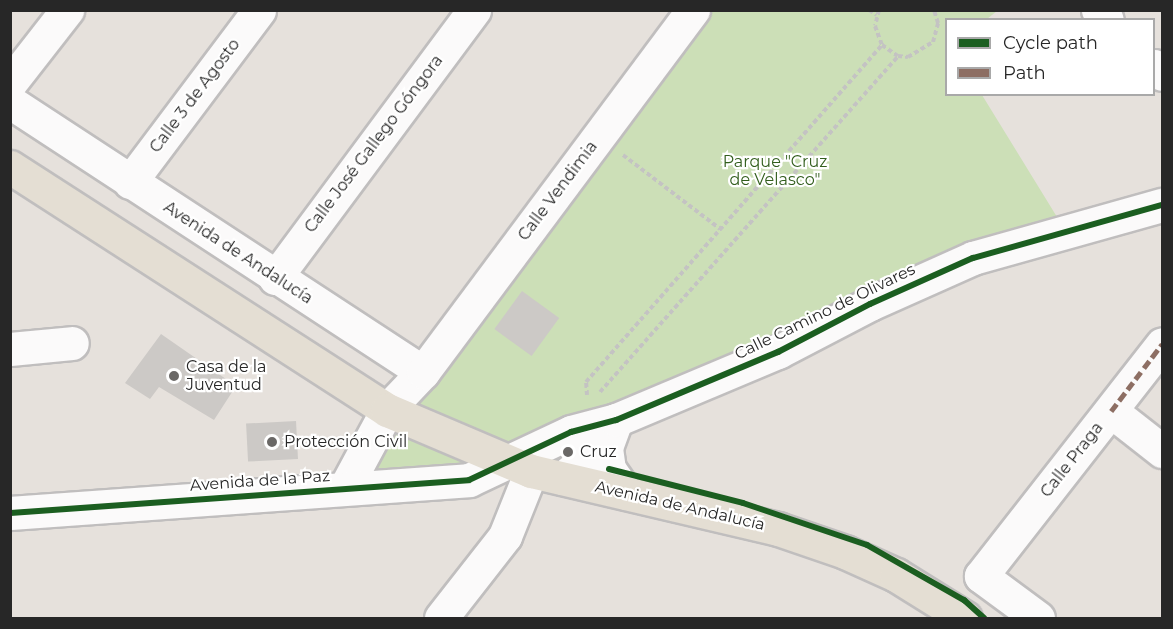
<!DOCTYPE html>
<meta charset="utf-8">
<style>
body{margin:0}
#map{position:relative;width:1173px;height:629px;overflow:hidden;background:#e6e1dc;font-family:Montserrat,sans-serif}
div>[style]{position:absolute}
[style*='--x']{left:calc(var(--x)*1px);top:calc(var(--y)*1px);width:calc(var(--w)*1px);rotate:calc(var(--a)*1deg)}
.green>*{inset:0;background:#ccdfb7}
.building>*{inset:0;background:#ccc9c6;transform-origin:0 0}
.path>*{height:4px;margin-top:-2px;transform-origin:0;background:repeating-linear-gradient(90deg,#c4c3c3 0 4.5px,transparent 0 7.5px)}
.roads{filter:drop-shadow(2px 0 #c0bebe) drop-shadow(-2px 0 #c0bebe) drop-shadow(0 2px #c0bebe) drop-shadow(0 -2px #c0bebe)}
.minor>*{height:33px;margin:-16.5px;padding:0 16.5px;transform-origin:16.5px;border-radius:16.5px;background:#fbfafa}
.major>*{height:33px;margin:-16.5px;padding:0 16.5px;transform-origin:16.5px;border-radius:16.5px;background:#e4ded3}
.quiet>*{height:4.5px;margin-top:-2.25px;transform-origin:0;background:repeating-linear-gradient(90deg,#8d6e63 0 9px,transparent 0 13.5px)}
.cycleway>*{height:6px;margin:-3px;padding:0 3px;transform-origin:3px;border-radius:3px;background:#1b5e20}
.dots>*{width:16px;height:16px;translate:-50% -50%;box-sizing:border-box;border:3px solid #fff;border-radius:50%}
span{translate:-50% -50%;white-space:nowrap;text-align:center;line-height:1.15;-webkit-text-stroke:4.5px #fff;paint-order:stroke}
.street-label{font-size:16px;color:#272727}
.park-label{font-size:16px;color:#325e1d}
.poi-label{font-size:16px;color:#272727}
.left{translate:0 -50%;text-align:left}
.frame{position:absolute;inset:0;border:12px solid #272727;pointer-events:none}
.legend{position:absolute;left:945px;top:18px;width:210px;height:78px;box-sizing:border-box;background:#fff;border:2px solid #a9a9a9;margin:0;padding:8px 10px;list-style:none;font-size:18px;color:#272727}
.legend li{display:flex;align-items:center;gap:12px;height:30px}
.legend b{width:30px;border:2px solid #a9a9a9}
</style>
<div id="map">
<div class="green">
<i style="clip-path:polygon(693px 11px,997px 11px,987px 19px,946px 20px,946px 94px,982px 95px,1065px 230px,507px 462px,345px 488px)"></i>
</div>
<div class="building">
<i style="left:522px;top:291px;width:46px;height:47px;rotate:36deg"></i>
<i style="clip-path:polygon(161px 334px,236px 386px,214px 420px,159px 387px,150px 399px,125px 383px)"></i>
<i style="left:296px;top:421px;width:38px;height:50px;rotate:87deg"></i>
</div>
<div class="path">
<i style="--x:869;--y:10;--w:9;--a:32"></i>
<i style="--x:879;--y:10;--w:16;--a:104"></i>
<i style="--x:875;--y:26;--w:20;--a:70"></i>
<i style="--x:882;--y:45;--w:19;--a:35"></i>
<i style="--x:898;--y:56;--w:10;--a:6"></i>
<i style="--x:908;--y:57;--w:29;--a:-31"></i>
<i style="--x:933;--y:42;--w:20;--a:-75"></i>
<i style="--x:938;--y:23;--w:14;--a:-107"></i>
<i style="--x:623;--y:155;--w:122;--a:37.3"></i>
<i style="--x:600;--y:392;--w:449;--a:-48.4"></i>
<i style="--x:587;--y:395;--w:13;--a:-94"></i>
<i style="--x:586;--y:382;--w:449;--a:-48.7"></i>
</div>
<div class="roads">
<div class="minor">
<i style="--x:1098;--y:10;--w:13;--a:48"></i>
<i style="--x:1154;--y:66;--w:11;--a:45"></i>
<i style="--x:10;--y:83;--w:93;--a:-52"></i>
<i style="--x:10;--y:102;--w:493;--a:33.2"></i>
<i style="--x:423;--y:372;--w:52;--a:133.5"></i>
<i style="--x:387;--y:410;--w:89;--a:118.3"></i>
<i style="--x:130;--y:182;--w:215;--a:-53.1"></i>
<i style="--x:275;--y:278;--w:334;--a:-53.4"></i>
<i style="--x:10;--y:349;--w:62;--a:-5.5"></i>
<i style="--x:423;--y:372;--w:452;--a:-53.3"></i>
<i style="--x:1111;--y:411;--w:65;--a:38.1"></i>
<i style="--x:616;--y:420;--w:30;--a:110"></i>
<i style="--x:606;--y:448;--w:21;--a:82"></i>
<i style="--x:609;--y:469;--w:29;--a:55"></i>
<i style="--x:563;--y:478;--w:34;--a:-40"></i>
<i style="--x:589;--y:456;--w:40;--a:-53"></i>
<i style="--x:10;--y:513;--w:460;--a:-4.1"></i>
<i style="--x:469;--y:480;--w:113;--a:-25.2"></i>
<i style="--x:571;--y:432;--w:47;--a:-14.9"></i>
<i style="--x:616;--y:420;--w:176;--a:-22.8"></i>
<i style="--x:778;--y:352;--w:104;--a:-27.6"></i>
<i style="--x:870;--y:304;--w:113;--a:-24.1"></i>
<i style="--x:973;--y:258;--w:196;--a:-15.7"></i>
<i style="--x:441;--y:618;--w:104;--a:-52"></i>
<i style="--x:505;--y:536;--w:70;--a:-68.2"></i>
<i style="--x:1038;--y:618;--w:71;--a:-143.6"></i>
<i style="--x:981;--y:576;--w:294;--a:-52"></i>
</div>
<div class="major">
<i style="--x:10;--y:167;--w:449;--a:32.8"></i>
<i style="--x:387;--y:410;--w:156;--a:23"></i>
<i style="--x:531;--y:471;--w:254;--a:13.2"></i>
<i style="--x:778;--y:529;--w:71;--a:18.9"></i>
<i style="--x:845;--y:552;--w:56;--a:24.3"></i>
<i style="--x:896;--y:575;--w:81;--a:31.9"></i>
</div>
</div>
<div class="quiet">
<i style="--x:1111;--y:411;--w:84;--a:-52.7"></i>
</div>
<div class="cycleway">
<i style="--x:609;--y:469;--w:138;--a:14.2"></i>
<i style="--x:743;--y:503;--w:131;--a:18.7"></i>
<i style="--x:867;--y:545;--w:112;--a:29.6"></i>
<i style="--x:964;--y:600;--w:27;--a:42"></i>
<i style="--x:10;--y:513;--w:460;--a:-4.1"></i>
<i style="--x:469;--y:480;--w:113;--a:-25.2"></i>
<i style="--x:571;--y:432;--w:47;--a:-14.9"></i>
<i style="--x:616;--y:420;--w:176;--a:-22.8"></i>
<i style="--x:778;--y:352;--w:104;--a:-27.6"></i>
<i style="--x:870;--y:304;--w:113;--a:-24.1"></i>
<i style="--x:973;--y:258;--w:196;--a:-15.7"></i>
</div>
<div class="dots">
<i style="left:174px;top:376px;background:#6a6866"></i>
<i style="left:272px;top:442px;background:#6a6866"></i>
<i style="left:568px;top:452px;background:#6a6866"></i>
</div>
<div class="street-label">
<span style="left:195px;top:96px;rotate:-53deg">Calle 3 de Agosto</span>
<span style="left:374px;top:144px;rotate:-53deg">Calle José Gallego Góngora</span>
<span style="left:558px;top:191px;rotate:-53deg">Calle Vendimia</span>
<span style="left:238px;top:253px;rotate:33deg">Avenida de Andalucía</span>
<span style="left:825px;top:312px;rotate:-26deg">Calle Camino de Olivares</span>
<span style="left:1072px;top:460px;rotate:-52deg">Calle Praga</span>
<span style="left:260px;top:481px;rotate:-4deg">Avenida de la Paz</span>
<span style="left:680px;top:506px;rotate:13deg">Avenida de Andalucía</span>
</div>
<div class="park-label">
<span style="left:775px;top:171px">Parque "Cruz<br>de Velasco"</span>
</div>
<div class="poi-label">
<span class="left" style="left:186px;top:376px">Casa de la<br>Juventud</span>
<span class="left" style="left:284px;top:442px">Protección Civil</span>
<span class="left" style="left:580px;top:452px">Cruz</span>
</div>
<div class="frame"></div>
<ul class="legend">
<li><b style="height:8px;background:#1b5e20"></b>Cycle path</li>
<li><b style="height:8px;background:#8d6e63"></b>Path</li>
</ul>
</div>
